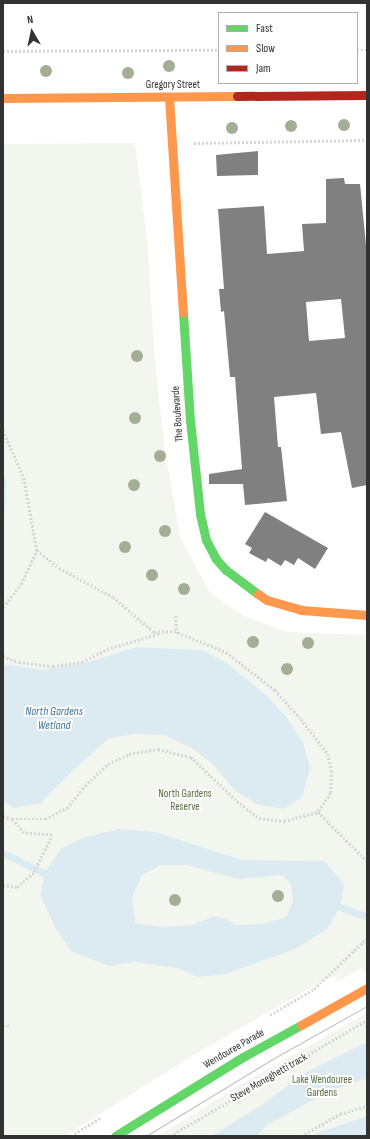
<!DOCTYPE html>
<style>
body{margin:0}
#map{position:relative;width:370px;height:1139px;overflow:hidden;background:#fff;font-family:"Sofia Sans Condensed",sans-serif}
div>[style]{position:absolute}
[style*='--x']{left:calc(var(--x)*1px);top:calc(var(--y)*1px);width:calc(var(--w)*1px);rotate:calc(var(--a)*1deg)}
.green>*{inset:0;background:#f2f6ee}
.water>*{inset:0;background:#dceaf2}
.stream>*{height:7px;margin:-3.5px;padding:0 3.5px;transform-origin:3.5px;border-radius:3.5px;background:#dceaf2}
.building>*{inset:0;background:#808080}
.path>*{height:2.5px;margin-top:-1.25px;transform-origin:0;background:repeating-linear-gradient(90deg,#d6d6d6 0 2px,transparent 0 4px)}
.fast>*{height:9px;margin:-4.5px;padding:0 4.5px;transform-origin:4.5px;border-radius:4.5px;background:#63d668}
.slow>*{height:9px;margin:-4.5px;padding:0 4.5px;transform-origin:4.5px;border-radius:4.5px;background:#ff974d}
.jam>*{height:9px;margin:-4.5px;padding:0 4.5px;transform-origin:4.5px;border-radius:4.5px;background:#b3261e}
.tram>*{height:1px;margin:-0.5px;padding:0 0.5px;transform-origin:0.5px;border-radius:0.5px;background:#bebebe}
.trees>*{width:12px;height:12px;margin:-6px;border-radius:50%;background:#a2af95}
span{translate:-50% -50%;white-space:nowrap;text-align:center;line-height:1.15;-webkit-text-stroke:4px #fff;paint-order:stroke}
.street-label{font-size:11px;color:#323232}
.park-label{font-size:11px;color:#556e3e}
.water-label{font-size:12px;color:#3e7595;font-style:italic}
.frame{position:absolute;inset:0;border:4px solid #323232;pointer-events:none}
.legend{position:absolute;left:218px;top:12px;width:140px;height:72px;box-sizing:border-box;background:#fff;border:1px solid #adadad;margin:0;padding:5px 7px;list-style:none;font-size:12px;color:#323232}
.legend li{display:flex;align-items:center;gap:8px;height:20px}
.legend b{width:20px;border:1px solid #adadad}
.north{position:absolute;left:12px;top:12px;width:40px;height:40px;-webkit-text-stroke:3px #fff;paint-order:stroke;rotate:351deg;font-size:11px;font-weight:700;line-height:16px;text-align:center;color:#323232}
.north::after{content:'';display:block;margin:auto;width:14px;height:18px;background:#323232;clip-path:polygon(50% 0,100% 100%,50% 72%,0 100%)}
</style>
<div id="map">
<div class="green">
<i style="clip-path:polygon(135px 143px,147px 239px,155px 362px,165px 451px,180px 537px,210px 593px,242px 615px,287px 632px,367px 635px,367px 974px,362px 968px,338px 981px,334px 976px,310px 988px,192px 1056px,65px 1136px,3px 1136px,3px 144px)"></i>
<i style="clip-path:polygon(367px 1013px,367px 1116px,313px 1136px,158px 1136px,247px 1081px)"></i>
</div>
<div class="water">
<i style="clip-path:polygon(3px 473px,6px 483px,3px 546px)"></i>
<i style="clip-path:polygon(137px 647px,202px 650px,227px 663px,267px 696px,287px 718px,303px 743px,310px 768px,302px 797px,284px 809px,257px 804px,234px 790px,215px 766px,192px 748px,164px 735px,133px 734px,108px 739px,67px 776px,41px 803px,14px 808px,3px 801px,3px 664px,43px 670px,89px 662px)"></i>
<i style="clip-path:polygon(evenodd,118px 829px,155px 832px,242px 860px,324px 861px,344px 883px,340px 907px,327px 929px,295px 949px,225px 974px,198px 977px,178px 968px,135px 962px,109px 966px,71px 951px,55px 927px,41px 896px,44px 873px,62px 848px,86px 837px,118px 829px,161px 865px,187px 865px,238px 879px,282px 875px,291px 884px,293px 902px,285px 918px,261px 924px,236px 925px,227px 919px,213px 916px,193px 925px,163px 927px,135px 923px,132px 897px,142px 875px,161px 865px)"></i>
<i style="clip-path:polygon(367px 1042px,367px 1078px,328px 1092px,267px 1125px,256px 1136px,212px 1136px,259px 1107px,305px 1073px)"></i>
<i style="clip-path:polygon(367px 1116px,367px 1136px,313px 1136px,317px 1133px)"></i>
</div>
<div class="stream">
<i style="--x:3;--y:853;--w:46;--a:26"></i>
<i style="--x:340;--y:907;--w:29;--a:20"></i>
</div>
<div class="building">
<i style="clip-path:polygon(258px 151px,258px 175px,217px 176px,216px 155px)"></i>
<i style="clip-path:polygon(evenodd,344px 178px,345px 184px,360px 184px,367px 255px,367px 485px,352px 488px,341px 432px,321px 434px,316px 393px,274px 397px,278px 447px,281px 447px,287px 501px,245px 505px,243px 484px,209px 484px,209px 474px,242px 469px,235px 377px,230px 377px,224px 311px,221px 312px,219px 289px,224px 289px,218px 209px,264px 206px,267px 254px,304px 251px,302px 224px,326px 223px,326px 179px,344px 178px,341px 299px,345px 338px,309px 341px,306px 302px,341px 299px)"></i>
<i style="clip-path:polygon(265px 512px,328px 548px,315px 569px,298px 558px,294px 565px,285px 560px,281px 566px,268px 558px,266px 562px,249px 553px,252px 548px,245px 544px)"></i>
</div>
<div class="path">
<i style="--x:357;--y:50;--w:10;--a:0"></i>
<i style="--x:3;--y:51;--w:216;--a:-0.3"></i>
<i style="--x:194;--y:143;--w:173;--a:-1"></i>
<i style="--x:3;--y:430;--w:52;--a:66.4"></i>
<i style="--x:24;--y:478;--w:73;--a:79.8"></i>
<i style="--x:37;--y:550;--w:28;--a:39"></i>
<i style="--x:59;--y:568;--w:61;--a:28.2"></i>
<i style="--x:113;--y:597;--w:54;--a:40.5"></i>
<i style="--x:154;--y:632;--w:20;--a:-3"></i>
<i style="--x:174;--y:631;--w:56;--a:22"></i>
<i style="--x:226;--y:652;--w:62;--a:37.8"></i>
<i style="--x:275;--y:690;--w:39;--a:48"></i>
<i style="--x:301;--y:719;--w:44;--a:52.4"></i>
<i style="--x:328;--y:754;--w:17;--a:77"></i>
<i style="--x:332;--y:771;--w:22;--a:93"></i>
<i style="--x:331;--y:793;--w:23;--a:124"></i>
<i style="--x:318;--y:812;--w:69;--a:45"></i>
<i style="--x:3;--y:607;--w:29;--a:-52"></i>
<i style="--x:21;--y:584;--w:38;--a:-65"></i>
<i style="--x:176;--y:616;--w:17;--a:87"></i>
<i style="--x:3;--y:656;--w:17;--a:21"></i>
<i style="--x:19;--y:662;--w:34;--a:7"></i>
<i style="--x:53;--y:666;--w:29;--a:-8"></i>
<i style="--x:82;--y:662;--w:28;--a:-27"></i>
<i style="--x:107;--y:649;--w:56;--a:-16.5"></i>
<i style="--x:3;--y:816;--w:9;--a:18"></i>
<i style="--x:12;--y:819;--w:33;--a:0"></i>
<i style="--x:45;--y:819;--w:25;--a:-27"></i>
<i style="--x:67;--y:808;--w:28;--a:-51"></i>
<i style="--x:85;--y:786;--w:32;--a:-44"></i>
<i style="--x:108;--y:764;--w:23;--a:-25"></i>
<i style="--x:129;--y:754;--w:29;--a:-10"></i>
<i style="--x:158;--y:749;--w:34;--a:14"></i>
<i style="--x:191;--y:757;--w:64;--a:43.7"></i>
<i style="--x:237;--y:801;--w:28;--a:38"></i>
<i style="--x:259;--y:818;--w:25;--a:7"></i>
<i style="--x:284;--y:821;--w:35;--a:-15"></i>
<i style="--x:3;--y:885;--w:14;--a:8"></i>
<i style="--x:17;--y:887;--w:23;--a:-41"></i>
<i style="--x:34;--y:872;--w:41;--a:-64.1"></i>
<i style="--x:52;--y:835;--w:28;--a:-176"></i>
<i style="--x:24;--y:833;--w:18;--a:-131"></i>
<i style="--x:270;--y:1015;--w:51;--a:-30.6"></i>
<i style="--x:314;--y:989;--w:74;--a:-43.9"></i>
<i style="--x:3;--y:1026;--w:7;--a:0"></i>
<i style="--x:71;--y:1136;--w:36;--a:-32"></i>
<i style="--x:170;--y:1136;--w:229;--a:-30.5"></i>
<i style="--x:301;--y:1136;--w:45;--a:-29.4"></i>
<i style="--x:340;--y:1114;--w:28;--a:-17"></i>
</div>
<div class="fast">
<i style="--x:183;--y:313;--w:107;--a:86.3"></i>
<i style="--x:190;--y:420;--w:95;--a:83.9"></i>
<i style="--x:200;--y:514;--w:27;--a:77"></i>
<i style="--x:206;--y:540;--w:21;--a:62"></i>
<i style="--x:216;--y:559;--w:15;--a:48"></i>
<i style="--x:226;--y:570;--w:40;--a:37"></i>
<i style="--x:115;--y:1136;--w:150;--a:-31.7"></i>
<i style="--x:243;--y:1057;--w:66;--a:-28.9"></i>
</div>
<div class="slow">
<i style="--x:169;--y:97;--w:216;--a:86.3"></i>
<i style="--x:3;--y:98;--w:234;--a:-0.5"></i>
<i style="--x:258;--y:594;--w:11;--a:34"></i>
<i style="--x:267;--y:600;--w:35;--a:16"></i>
<i style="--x:301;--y:610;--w:66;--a:4.3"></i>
<i style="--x:301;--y:1025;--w:76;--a:-29.3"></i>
</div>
<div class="jam">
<i style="--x:237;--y:96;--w:130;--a:-0.4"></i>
</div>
<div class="tram">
<i style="--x:146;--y:1136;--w:152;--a:-31.3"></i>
<i style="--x:276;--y:1057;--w:104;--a:-29.3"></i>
</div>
<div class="trees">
<i style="left:169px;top:66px"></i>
<i style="left:46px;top:71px"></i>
<i style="left:128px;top:73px"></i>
<i style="left:344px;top:125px"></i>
<i style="left:291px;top:126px"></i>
<i style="left:232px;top:128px"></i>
<i style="left:137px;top:356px"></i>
<i style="left:135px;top:418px"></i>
<i style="left:160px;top:456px"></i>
<i style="left:134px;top:485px"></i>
<i style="left:165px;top:531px"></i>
<i style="left:125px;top:547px"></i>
<i style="left:152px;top:575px"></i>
<i style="left:184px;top:589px"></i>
<i style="left:253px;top:642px"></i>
<i style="left:308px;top:643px"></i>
<i style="left:287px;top:669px"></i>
<i style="left:278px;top:896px"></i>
<i style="left:175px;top:900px"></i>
</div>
<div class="street-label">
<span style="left:173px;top:85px">Gregory Street</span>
<span style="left:178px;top:414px;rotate:-94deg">The Boulevarde</span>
<span style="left:234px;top:1049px;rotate:-30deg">Wendouree Parade</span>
<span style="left:269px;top:1078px;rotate:-30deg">Steve Moneghetti track</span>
</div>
<div class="park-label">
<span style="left:185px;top:801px">North Gardens<br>Reserve</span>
<span style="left:322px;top:1087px">Lake Wendouree<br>Gardens</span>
</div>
<div class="water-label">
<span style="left:54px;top:719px">North Gardens<br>Wetland</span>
</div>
<div class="frame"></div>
<ul class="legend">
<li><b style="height:5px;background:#63d668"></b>Fast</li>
<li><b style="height:5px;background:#ff974d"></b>Slow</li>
<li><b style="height:5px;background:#b3261e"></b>Jam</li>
</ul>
<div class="north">N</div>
</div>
